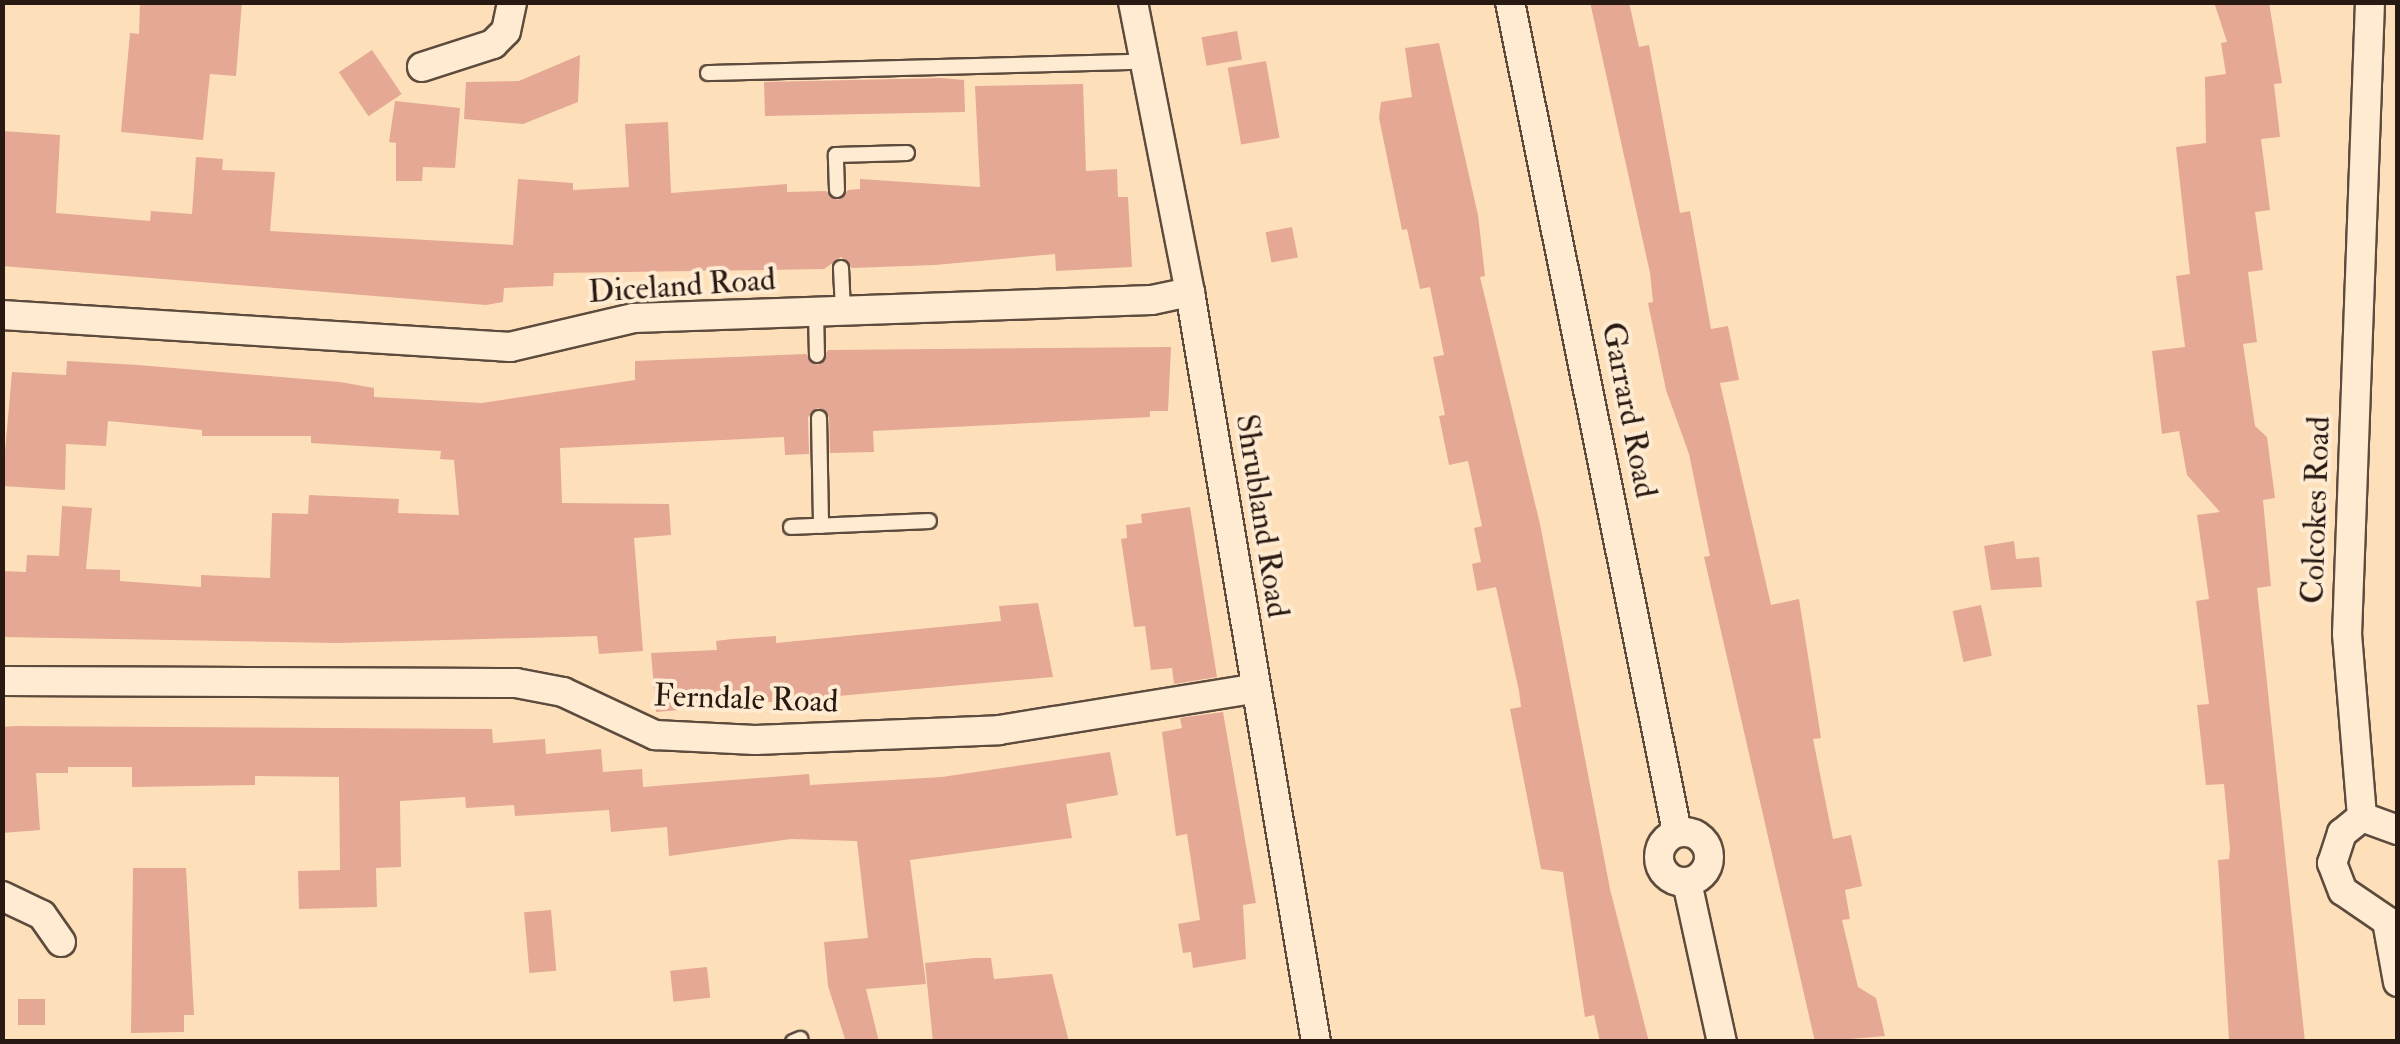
<!DOCTYPE html>
<style>
body{margin:0}
#map{position:relative;width:2400px;height:1044px;overflow:hidden;background:#fde0ba;font-family:"IM FELL Double Pica",serif}
div>[style]{position:absolute}
[style*='--x']{left:calc(var(--x)*1px);top:calc(var(--y)*1px);width:calc(var(--w)*1px);rotate:calc(var(--a)*1deg)}
.building>*{inset:0;background:#e4a894;transform-origin:0 0}
.roads{filter:drop-shadow(2px 0 #5d4b3d) drop-shadow(-2px 0 #5d4b3d) drop-shadow(0 2px #5d4b3d) drop-shadow(0 -2px #5d4b3d)}
.service>*{height:14px;margin:-7px;padding:0 7px;transform-origin:7px;border-radius:7px;background:#feebd2}
.minor>*{height:28px;margin:-14px;padding:0 14px;transform-origin:14px;border-radius:14px;background:#feebd2}
.minor>.ring{margin:-14px;padding:0;box-sizing:content-box;background:none;border:28px solid #feebd2;border-radius:50%}
span{translate:-50% -50%;white-space:nowrap;text-align:center;line-height:1.15;-webkit-text-stroke:8px #feebd2;paint-order:stroke}
.street-label{font-size:32px;color:#281913}
.frame{position:absolute;inset:0;border:5px solid #281913;pointer-events:none}
</style>
<div id="map">
<div class="building">
<i style="clip-path:polygon(140px 2px,242px 2px,236px 76px,210px 74px,203px 140px,121px 132px,130px 33px,139px 34px)"></i>
<i style="clip-path:polygon(1590px 2px,1629px 2px,1639px 47px,1649px 45px,1680px 213px,1690px 211px,1711px 329px,1728px 326px,1739px 380px,1720px 383px,1771px 605px,1799px 599px,1821px 738px,1813px 739px,1833px 839px,1851px 835px,1862px 886px,1845px 890px,1850px 919px,1842px 920px,1858px 987px,1876px 998px,1885px 1036px,1815px 1042px,1704px 557px,1710px 556px,1689px 454px,1666px 390px,1648px 303px,1653px 302px,1650px 273px)"></i>
<i style="clip-path:polygon(2214px 2px,2269px 2px,2282px 83px,2274px 84px,2280px 137px,2261px 139px,2270px 210px,2255px 212px,2263px 270px,2248px 272px,2257px 342px,2243px 344px,2255px 426px,2267px 437px,2275px 498px,2263px 500px,2271px 586px,2257px 588px,2305px 1042px,2229px 1040px,2218px 860px,2229px 859px,2230px 849px,2224px 784px,2206px 785px,2197px 705px,2209px 704px,2196px 601px,2209px 599px,2197px 515px,2220px 512px,2187px 475px,2179px 431px,2162px 434px,2152px 351px,2185px 347px,2176px 276px,2190px 274px,2176px 147px,2206px 143px,2205px 77px,2226px 74px,2221px 43px,2227px 42px)"></i>
<i style="left:1237px;top:31px;width:29px;height:36px;rotate:80deg"></i>
<i style="clip-path:polygon(1439px 43px,1478px 215px,1485px 276px,1480px 277px,1540px 524px,1610px 889px,1649px 1042px,1600px 1042px,1594px 1015px,1585px 1017px,1563px 872px,1541px 869px,1538px 853px,1510px 709px,1521px 707px,1519px 691px,1496px 587px,1477px 591px,1472px 564px,1481px 562px,1474px 528px,1482px 526px,1468px 461px,1449px 465px,1439px 416px,1445px 415px,1433px 357px,1444px 355px,1430px 287px,1420px 289px,1407px 229px,1402px 230px,1379px 118px,1381px 102px,1412px 97px,1405px 48px)"></i>
<i style="left:372px;top:50px;width:53px;height:40px;rotate:56deg"></i>
<i style="clip-path:polygon(580px 55px,578px 102px,523px 124px,464px 119px,466px 82px,519px 81px)"></i>
<i style="left:1266px;top:61px;width:78px;height:39px;rotate:80deg"></i>
<i style="clip-path:polygon(941px 78px,964px 80px,965px 112px,765px 116px,764px 82px)"></i>
<i style="clip-path:polygon(1083px 84px,1086px 171px,1117px 169px,1118px 197px,1128px 197px,1132px 267px,1056px 271px,1055px 254px,935px 265px,852px 268px,841px 257px,824px 269px,554px 273px,553px 286px,504px 288px,503px 302px,486px 305px,2px 266px,2px 131px,60px 135px,56px 213px,150px 221px,151px 211px,192px 214px,196px 157px,223px 159px,222px 170px,275px 172px,270px 231px,513px 245px,518px 179px,573px 183px,573px 190px,629px 187px,625px 124px,668px 122px,671px 193px,787px 184px,787px 192px,826px 191px,838px 200px,848px 190px,860px 189px,860px 179px,980px 187px,975px 86px)"></i>
<i style="clip-path:polygon(395px 101px,460px 108px,455px 168px,423px 167px,422px 181px,396px 181px,396px 143px,389px 142px)"></i>
<i style="left:1292px;top:227px;width:31px;height:27px;rotate:79deg"></i>
<i style="clip-path:polygon(1171px 347px,1168px 411px,1150px 411px,1150px 417px,873px 431px,874px 452px,830px 453px,829px 417px,818px 408px,808px 417px,809px 454px,785px 455px,784px 437px,560px 448px,562px 503px,669px 504px,671px 535px,634px 538px,643px 651px,599px 654px,597px 636px,338px 643px,2px 637px,2px 571px,26px 572px,27px 555px,59px 556px,62px 506px,92px 508px,86px 569px,120px 570px,120px 581px,201px 587px,201px 575px,270px 578px,272px 513px,308px 514px,309px 495px,399px 499px,398px 513px,459px 515px,454px 460px,440px 459px,441px 451px,311px 443px,311px 436px,202px 436px,202px 430px,108px 421px,106px 446px,66px 444px,65px 490px,2px 486px,12px 372px,66px 375px,67px 361px,138px 365px,340px 382px,374px 388px,374px 397px,482px 403px,635px 380px,635px 361px,806px 354px,818px 365px,828px 350px)"></i>
<i style="clip-path:polygon(1190px 507px,1217px 677px,1174px 684px,1172px 668px,1151px 670px,1145px 626px,1134px 627px,1121px 539px,1127px 538px,1126px 525px,1142px 523px,1141px 514px)"></i>
<i style="clip-path:polygon(2014px 541px,2016px 559px,2039px 557px,2042px 587px,1991px 590px,1984px 546px)"></i>
<i style="clip-path:polygon(1038px 603px,1053px 677px,656px 712px,651px 653px,717px 650px,716px 641px,732px 639px,776px 636px,776px 643px,1001px 621px,999px 606px)"></i>
<i style="left:1981px;top:605px;width:52px;height:29px;rotate:78deg"></i>
<i style="clip-path:polygon(1223px 712px,1256px 903px,1243px 905px,1246px 959px,1193px 968px,1191px 952px,1183px 953px,1178px 924px,1200px 920px,1187px 834px,1176px 836px,1162px 732px,1182px 728px,1180px 718px)"></i>
<i style="clip-path:polygon(16px 726px,492px 729px,493px 743px,545px 739px,546px 754px,601px 749px,603px 772px,642px 769px,643px 787px,809px 774px,810px 785px,942px 777px,1110px 752px,1118px 795px,1066px 804px,1072px 838px,910px 860px,926px 984px,866px 989px,879px 1042px,846px 1042px,828px 986px,824px 942px,868px 938px,857px 841px,791px 839px,669px 856px,667px 827px,611px 832px,609px 810px,515px 816px,514px 805px,466px 808px,465px 797px,400px 801px,401px 867px,376px 868px,377px 907px,299px 909px,298px 871px,340px 870px,339px 777px,255px 776px,255px 785px,132px 787px,132px 767px,68px 767px,68px 773px,36px 773px,40px 830px,2px 833px,2px 727px)"></i>
<i style="clip-path:polygon(133px 868px,186px 868px,194px 1015px,184px 1015px,184px 1032px,131px 1033px)"></i>
<i style="left:551px;top:910px;width:61px;height:27px;rotate:85deg"></i>
<i style="clip-path:polygon(975px 958px,991px 958px,994px 979px,1052px 974px,1069px 1042px,933px 1042px,925px 963px)"></i>
<i style="left:707px;top:967px;width:31px;height:37px;rotate:84deg"></i>
<i style="left:18px;top:999px;width:27px;height:26px"></i>
</div>
<div class="roads">
<div class="service">
<i style="--x:708;--y:73;--w:433;--a:-1.5"></i>
<i style="--x:837;--y:190;--w:35;--a:-92"></i>
<i style="--x:836;--y:155;--w:71;--a:-1.6"></i>
<i style="--x:841;--y:268;--w:43;--a:87.3"></i>
<i style="--x:816;--y:312;--w:43;--a:88.7"></i>
<i style="--x:819;--y:418;--w:108;--a:88.9"></i>
<i style="--x:791;--y:527;--w:138;--a:-2.5"></i>
<i style="--x:793;--y:1042;--w:8;--a:-23"></i>
</div>
<div class="minor">
<i style="--x:1133;--y:2;--w:296;--a:78.9"></i>
<i style="--x:1190;--y:292;--w:761;--a:80.46"></i>
<i style="--x:1510;--y:2;--w:847;--a:78.62"></i>
<i style="--x:2370;--y:2;--w:632;--a:92.08"></i>
<i style="--x:2347;--y:634;--w:184;--a:85.3"></i>
<i style="--x:2362;--y:817;--w:26;--a:141"></i>
<i style="--x:2342;--y:833;--w:32;--a:108"></i>
<i style="--x:2332;--y:863;--w:30;--a:69"></i>
<i style="--x:2343;--y:891;--w:53;--a:34.3"></i>
<i style="--x:2387;--y:921;--w:62;--a:79.8"></i>
<i style="--x:422;--y:67;--w:75;--a:-17.9"></i>
<i style="--x:493;--y:44;--w:18;--a:-45"></i>
<i style="--x:506;--y:31;--w:30;--a:-78"></i>
<i style="--x:2;--y:315;--w:509;--a:3.6"></i>
<i style="--x:510;--y:347;--w:127;--a:-13.2"></i>
<i style="--x:634;--y:318;--w:518;--a:-1.99"></i>
<i style="--x:1152;--y:300;--w:39;--a:-12"></i>
<i style="--x:2;--y:681;--w:514;--a:0.22"></i>
<i style="--x:516;--y:683;--w:48;--a:10.8"></i>
<i style="--x:563;--y:692;--w:102;--a:25.1"></i>
<i style="--x:655;--y:735;--w:100;--a:2.9"></i>
<i style="--x:755;--y:740;--w:244;--a:-2.3"></i>
<i style="--x:999;--y:730;--w:257;--a:-9.2"></i>
<i style="--x:2362;--y:817;--w:38;--a:20"></i>
<i class="ring" style="left:1659px;top:832px;width:22px;height:22px"></i>
<i style="--x:1687;--y:882;--w:164;--a:77.7"></i>
<i style="--x:2;--y:896;--w:44;--a:25.4"></i>
<i style="--x:42;--y:915;--w:33;--a:55"></i>
</div>
</div>
<div class="street-label">
<span style="left:682px;top:286px;rotate:-4deg">Diceland Road</span>
<span style="left:1629px;top:410px;rotate:79deg">Garrard Road</span>
<span style="left:2316px;top:510px;rotate:-88deg">Colcokes Road</span>
<span style="left:1262px;top:516px;rotate:81deg">Shrubland Road</span>
<span style="left:746px;top:699px;rotate:2deg">Ferndale Road</span>
</div>
<div class="frame"></div>
</div>
